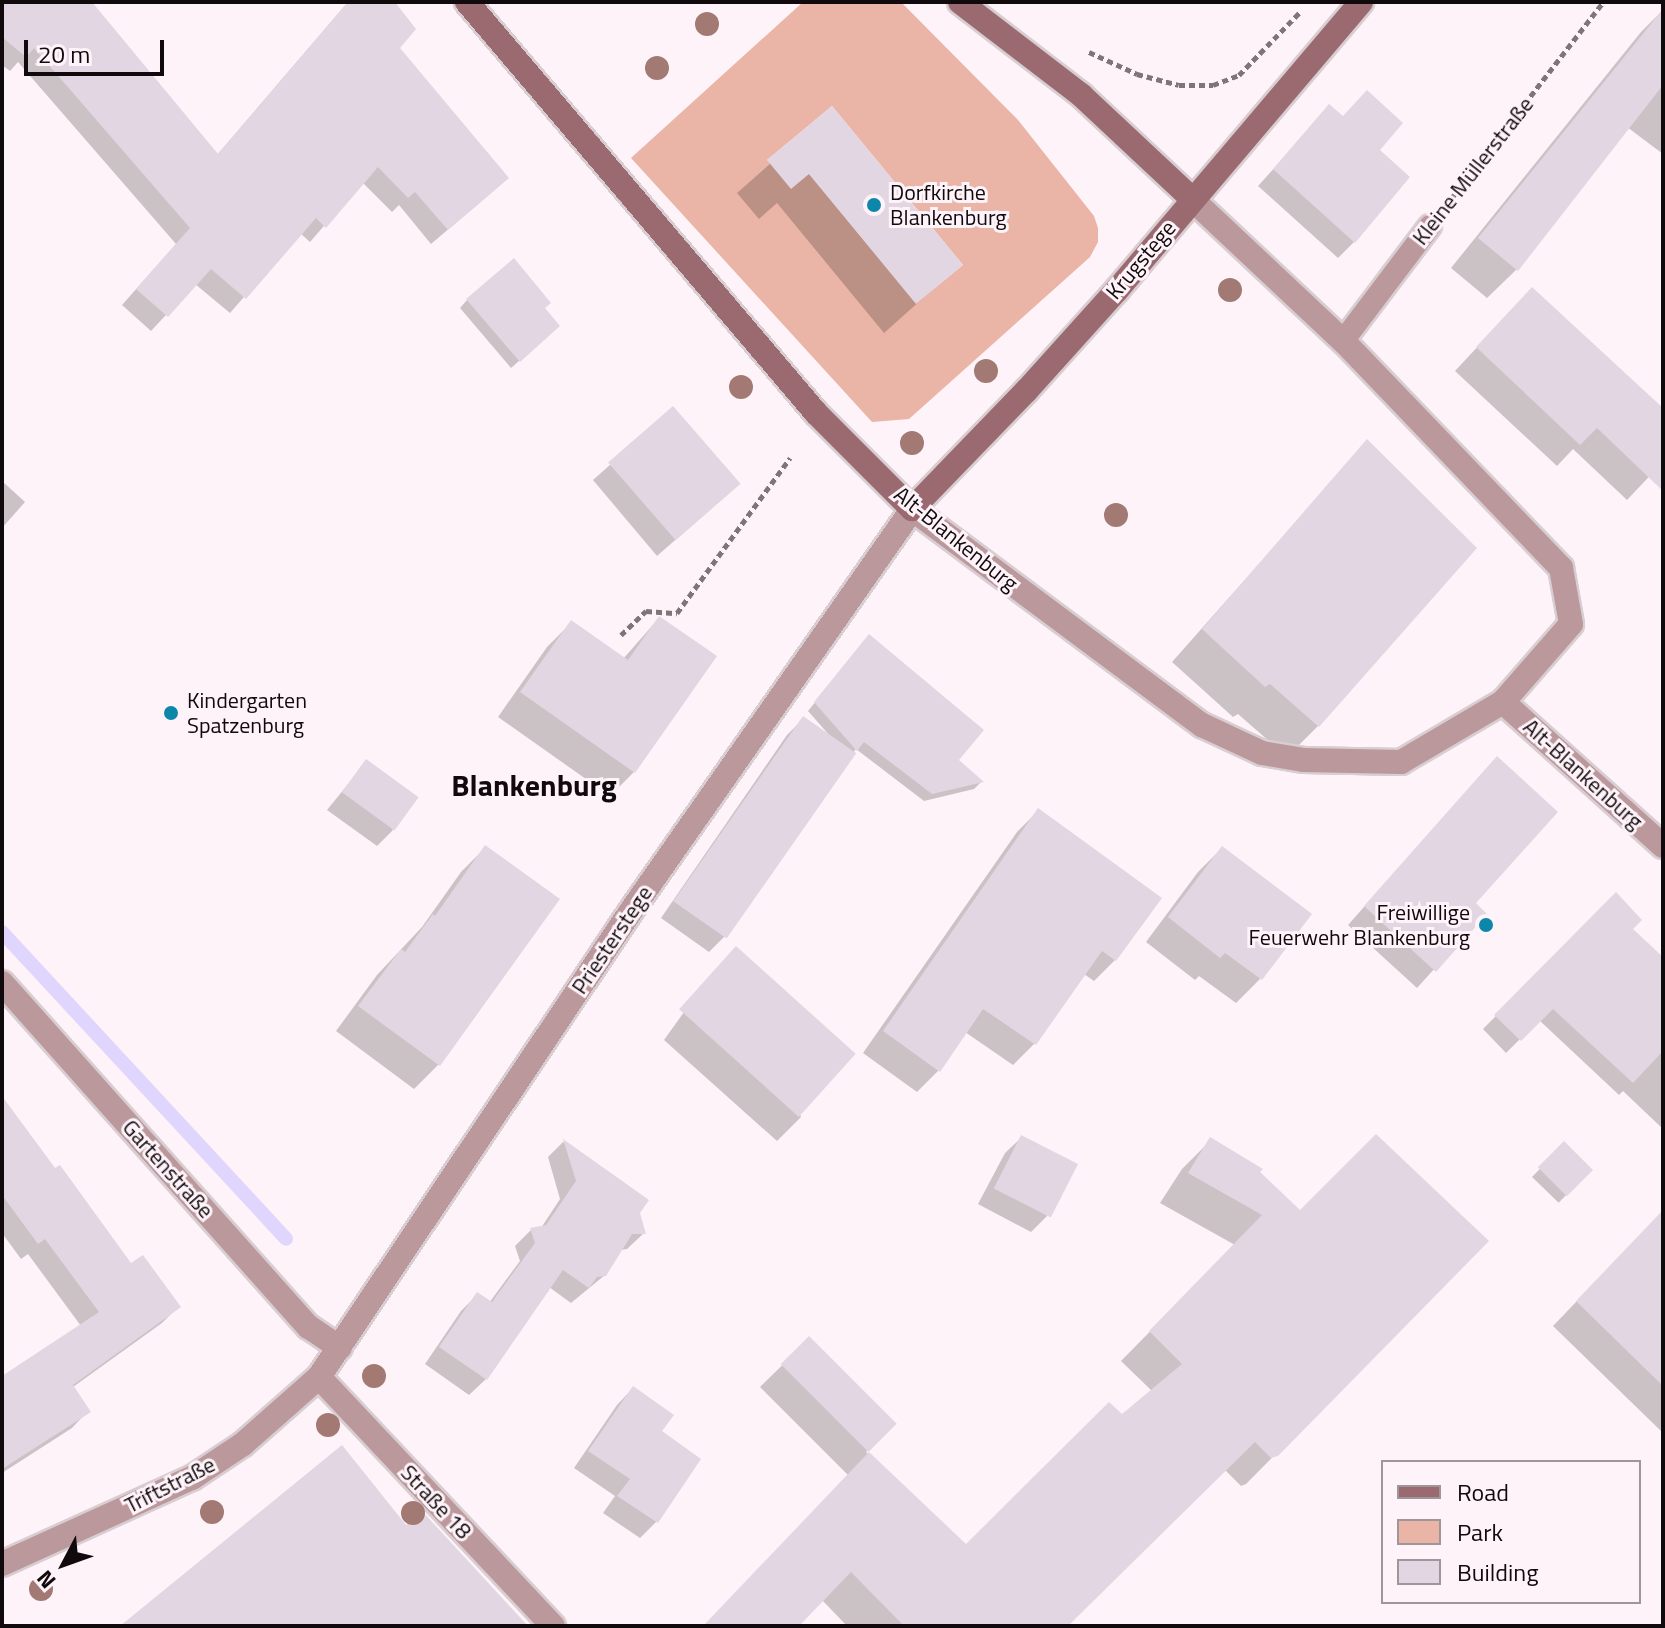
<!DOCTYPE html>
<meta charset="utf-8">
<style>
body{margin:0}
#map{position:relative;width:1665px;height:1628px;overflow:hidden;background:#fef3f8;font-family:"Titillium Web",sans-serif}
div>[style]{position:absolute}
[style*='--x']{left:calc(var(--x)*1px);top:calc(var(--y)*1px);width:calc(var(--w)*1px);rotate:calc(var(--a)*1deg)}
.green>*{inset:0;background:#eab4a7}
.shadow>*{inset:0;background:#0003;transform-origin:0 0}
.stream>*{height:14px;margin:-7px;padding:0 7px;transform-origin:7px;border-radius:7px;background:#e0d5fd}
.building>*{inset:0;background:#e2d6e3;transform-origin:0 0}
.path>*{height:5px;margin-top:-2.5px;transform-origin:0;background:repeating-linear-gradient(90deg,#7d7579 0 6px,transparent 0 10px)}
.roads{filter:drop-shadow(2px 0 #d8ced2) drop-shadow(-2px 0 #d8ced2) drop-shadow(0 2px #d8ced2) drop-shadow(0 -2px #d8ced2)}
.lane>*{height:22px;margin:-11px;padding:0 11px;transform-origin:11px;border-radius:11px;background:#bb989c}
.street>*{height:24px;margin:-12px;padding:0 12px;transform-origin:12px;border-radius:12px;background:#bb989c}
.secondary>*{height:24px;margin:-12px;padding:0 12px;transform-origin:12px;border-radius:12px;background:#9b6a70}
.trees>*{width:24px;height:24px;margin:-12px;border-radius:50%;background:#a27a73}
.dots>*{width:22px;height:22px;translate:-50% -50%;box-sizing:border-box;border:4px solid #fef3f8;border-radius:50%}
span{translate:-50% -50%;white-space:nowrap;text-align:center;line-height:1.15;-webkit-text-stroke:6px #fef3f8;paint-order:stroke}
.street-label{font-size:22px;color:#100a0d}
.poi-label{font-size:22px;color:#100a0d}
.left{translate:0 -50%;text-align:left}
.right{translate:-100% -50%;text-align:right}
.district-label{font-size:30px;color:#100a0d;font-weight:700}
.frame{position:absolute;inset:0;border:4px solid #100a0d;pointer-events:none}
.legend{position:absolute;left:1381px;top:1460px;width:260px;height:144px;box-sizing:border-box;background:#fef3f8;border:2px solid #9f969a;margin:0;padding:10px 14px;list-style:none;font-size:24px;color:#100a0d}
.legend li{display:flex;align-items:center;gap:16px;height:40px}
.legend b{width:40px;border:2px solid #9f969a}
.north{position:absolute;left:24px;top:1524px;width:80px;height:80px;-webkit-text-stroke:6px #fef3f8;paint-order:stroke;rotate:229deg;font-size:22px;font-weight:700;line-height:32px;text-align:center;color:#100a0d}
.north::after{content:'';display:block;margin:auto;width:28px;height:36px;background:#100a0d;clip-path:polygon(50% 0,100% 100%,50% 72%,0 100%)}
.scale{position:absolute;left:24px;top:40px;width:140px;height:36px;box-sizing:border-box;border:4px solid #100a0d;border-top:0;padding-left:10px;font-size:24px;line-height:28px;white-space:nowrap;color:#100a0d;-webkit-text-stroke:6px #fef3f8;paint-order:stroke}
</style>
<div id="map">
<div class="green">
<i style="clip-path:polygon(evenodd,803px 2px,901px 2px,1018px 120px,1094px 216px,1098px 228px,1098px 242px,1090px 257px,909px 419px,872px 422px,631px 158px,803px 2px,832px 106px,963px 265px,916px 303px,809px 174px,767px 160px,832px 106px)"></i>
</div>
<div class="shadow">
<i style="clip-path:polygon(2px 2px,89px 2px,217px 155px,348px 2px,392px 2px,397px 48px,491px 193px,431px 244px,399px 205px,392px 212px,362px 182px,310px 242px,300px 233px,230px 313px,195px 284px,151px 331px,122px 305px,176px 244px,18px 62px,10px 71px,2px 65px)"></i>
<i style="clip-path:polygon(1663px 10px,1663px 154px,1627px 127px,1516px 270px,1487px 298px,1451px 268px,1641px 32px)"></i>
<i style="clip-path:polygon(1329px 107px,1377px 150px,1354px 242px,1338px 258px,1258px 186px)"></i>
<i style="clip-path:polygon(832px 109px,960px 265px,884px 333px,777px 203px,759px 219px,737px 193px)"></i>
<i style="clip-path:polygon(467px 300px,550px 334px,511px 368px,460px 308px)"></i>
<i style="clip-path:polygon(1509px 313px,1663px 429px,1663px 462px,1627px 500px,1573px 449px,1557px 466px,1455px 371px)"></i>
<i style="clip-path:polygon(673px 409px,722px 499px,657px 556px,593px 480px)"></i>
<i style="clip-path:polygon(1367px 442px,1318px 726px,1287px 757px,1238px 714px,1233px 717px,1172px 662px)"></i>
<i style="clip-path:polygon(2px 481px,25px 502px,2px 528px)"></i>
<i style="clip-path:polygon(659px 618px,634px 772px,610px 796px,498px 717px,547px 647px,571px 623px,623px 659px)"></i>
<i style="clip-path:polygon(862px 644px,956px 761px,981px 782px,974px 789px,924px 801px,856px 749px,725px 936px,709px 952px,661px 918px,787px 735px,803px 719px,830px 736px,808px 711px)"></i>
<i style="clip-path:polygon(366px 762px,393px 830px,377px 846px,327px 810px)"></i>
<i style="clip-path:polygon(1480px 776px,1473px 903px,1484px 914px,1417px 988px,1348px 925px)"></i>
<i style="clip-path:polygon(1038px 811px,1115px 960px,1094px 981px,1084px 974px,1034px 1044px,1013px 1065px,965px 1032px,938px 1071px,917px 1092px,863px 1053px,1017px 832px)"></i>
<i style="clip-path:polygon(485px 848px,557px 899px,438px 1065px,414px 1089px,336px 1031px,377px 975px,422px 927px,461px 872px)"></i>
<i style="clip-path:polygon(1222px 848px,1309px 914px,1260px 979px,1236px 1003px,1199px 976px,1195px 980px,1146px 942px,1198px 872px)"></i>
<i style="clip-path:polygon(1616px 895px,1630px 929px,1663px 960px,1663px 1129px,1623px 1091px,1619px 1095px,1539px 1020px,1506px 1053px,1483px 1029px)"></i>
<i style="clip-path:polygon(736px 949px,801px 1117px,777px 1141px,664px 1040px,712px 973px)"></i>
<i style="clip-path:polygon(2px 1132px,131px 1266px,178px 1307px,162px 1323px,73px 1387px,88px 1411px,72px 1428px,2px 1473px,2px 1377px,81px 1326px,28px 1254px,21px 1259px,2px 1233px)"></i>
<i style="clip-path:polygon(1022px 1137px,1047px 1216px,1031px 1232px,978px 1204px,1005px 1153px)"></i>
<i style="clip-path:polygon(1211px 1140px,1257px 1172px,1300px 1212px,1486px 1241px,1246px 1484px,1241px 1486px,1224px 1469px,1066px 1626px,847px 1626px,822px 1600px,796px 1626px,705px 1626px,848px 1475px,760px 1387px,809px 1339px,894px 1424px,866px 1452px,966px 1547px,1152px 1391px,1121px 1361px,1235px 1245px,1160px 1203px,1182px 1169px)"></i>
<i style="clip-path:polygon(563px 1142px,646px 1200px,638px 1213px,644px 1233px,627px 1249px,620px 1250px,605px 1275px,571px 1303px,549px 1287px,486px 1379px,469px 1395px,425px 1364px,461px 1311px,477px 1295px,489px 1303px,520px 1261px,515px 1246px,531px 1230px,541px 1228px,560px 1199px,548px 1157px)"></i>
<i style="left:1564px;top:1144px;width:37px;height:46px;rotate:44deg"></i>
<i style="clip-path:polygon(1663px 1241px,1663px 1433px,1553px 1326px,1625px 1251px)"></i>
<i style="clip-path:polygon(633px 1388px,660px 1432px,656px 1522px,640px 1538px,603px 1513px,615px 1496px,574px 1468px,617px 1405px)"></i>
</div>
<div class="stream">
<i style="--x:2;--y:932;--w:418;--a:47.2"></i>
</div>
<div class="building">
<i style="clip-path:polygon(2px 2px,92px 2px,218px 154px,348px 2px,395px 2px,416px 29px,400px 48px,509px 178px,448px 230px,415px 192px,408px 198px,378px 167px,326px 228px,316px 218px,246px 299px,211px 269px,168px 317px,136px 289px,190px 228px,34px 48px,26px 57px,2px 37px)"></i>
<i style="clip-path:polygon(1663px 9px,1663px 85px,1518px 271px,1478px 238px)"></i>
<i style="clip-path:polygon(1367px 90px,1403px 123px,1380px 150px,1410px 177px,1355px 243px,1273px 169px,1329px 104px,1343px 116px)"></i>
<i style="clip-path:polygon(832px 106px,963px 265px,916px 304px,809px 174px,791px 189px,767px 160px)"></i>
<i style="clip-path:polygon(514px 258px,551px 303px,545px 308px,560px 326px,520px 362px,466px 299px)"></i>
<i style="clip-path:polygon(1532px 287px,1663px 408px,1663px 491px,1597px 428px,1580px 445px,1476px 347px)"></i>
<i style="left:673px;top:406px;width:103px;height:86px;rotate:49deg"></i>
<i style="clip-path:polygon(1367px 439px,1477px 548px,1319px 727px,1270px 684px,1265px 687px,1202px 629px)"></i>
<i style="clip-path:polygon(659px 616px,717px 656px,635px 773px,520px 692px,571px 620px,628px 660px)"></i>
<i style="clip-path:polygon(869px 634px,984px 730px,959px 760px,984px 782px,932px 794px,864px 742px,857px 751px,814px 702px)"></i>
<i style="left:803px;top:716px;width:65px;height:226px;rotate:35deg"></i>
<i style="clip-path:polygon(1497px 756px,1558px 812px,1476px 903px,1487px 914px,1436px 972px,1364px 906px)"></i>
<i style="left:366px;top:759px;width:65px;height:41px;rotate:36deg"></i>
<i style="clip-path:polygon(1038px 808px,1162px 898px,1116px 961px,1102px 951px,1036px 1045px,983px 1009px,940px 1072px,883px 1031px)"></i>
<i style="clip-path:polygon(485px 845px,560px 899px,440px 1066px,358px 1006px,401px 949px,405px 952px,433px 914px,435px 916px)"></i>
<i style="clip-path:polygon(1222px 846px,1312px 914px,1262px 980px,1225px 953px,1220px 958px,1168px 917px)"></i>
<i style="clip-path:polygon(1616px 892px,1642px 920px,1633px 929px,1663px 957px,1663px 1051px,1633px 1083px,1553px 1009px,1521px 1041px,1494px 1015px)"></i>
<i style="left:736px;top:946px;width:161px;height:85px;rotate:42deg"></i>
<i style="clip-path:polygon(2px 1096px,55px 1168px,60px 1165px,131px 1263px,143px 1255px,181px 1307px,73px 1385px,91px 1412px,2px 1469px,2px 1376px,99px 1312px,45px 1239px,38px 1244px,2px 1195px)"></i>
<i style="clip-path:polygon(1376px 1134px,1489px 1241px,1278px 1456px,1271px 1458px,1255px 1442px,1068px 1626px,904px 1626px,851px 1572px,799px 1626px,703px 1626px,869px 1452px,966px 1544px,1109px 1402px,1122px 1414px,1182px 1364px,1149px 1331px,1262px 1215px,1188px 1173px,1210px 1137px,1263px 1169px,1260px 1172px,1300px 1210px)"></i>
<i style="left:1021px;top:1135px;width:64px;height:60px;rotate:27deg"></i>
<i style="clip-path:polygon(563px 1139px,649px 1200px,640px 1213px,646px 1234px,632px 1234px,606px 1276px,597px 1277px,589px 1288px,563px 1270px,487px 1380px,439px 1347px,477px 1292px,492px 1302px,535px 1243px,530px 1228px,546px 1225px,576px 1181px)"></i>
<i style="left:1564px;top:1141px;width:41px;height:37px;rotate:45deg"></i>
<i style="clip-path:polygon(1663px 1210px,1663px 1386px,1576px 1301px)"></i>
<i style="left:809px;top:1336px;width:124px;height:40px;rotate:45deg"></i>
<i style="clip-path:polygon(633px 1386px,674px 1415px,662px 1431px,701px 1459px,658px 1523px,617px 1496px,630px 1479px,588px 1451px)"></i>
<i style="clip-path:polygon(342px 1445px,406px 1525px,422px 1511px,528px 1626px,120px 1626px)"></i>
</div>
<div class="path">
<i style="--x:1089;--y:52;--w:53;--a:24.6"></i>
<i style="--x:1137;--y:74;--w:43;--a:14.7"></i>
<i style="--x:1179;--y:85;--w:34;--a:0"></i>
<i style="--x:1213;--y:85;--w:28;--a:-21"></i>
<i style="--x:1239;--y:75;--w:88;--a:-45.9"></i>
<i style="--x:1451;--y:199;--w:249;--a:-52.3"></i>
<i style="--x:621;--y:635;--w:35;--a:-44"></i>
<i style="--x:646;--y:611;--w:31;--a:4"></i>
<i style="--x:677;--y:613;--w:192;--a:-53.9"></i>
</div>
<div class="roads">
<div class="lane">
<i style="--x:1343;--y:341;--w:144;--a:-52.9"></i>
</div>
<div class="street">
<i style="--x:1503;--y:702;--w:215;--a:42"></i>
<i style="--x:2;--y:983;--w:461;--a:48.3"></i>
<i style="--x:309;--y:1327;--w:37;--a:34"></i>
<i style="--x:319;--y:1377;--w:342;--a:46.8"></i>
<i style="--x:2;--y:1564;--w:209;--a:-24.4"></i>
<i style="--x:192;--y:1478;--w:61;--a:-33.7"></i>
<i style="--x:243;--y:1444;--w:101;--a:-41.4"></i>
<i style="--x:319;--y:1377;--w:561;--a:-56.2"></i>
<i style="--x:631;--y:911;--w:490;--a:-55"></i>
<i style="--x:912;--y:509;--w:362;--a:36.7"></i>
<i style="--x:1202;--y:725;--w:66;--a:25"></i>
<i style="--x:1262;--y:753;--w:43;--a:9.5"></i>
<i style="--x:1304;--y:760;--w:97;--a:1.2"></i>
<i style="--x:1401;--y:762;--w:118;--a:-30.5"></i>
<i style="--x:1503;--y:702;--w:103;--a:-48.9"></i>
<i style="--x:1571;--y:624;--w:57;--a:-100.1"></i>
<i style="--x:1561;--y:568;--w:315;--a:-133.8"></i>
<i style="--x:1343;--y:341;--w:207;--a:-136.8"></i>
</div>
<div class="secondary">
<i style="--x:467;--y:2;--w:539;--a:49.66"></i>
<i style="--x:816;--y:413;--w:136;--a:45"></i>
<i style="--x:912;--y:509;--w:165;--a:-46"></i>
<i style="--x:1027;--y:390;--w:135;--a:-48"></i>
<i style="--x:1117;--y:290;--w:377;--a:-49.7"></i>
<i style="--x:960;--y:2;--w:153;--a:37.5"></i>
<i style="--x:1081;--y:95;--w:152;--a:43.1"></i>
</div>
</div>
<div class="trees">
<i style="left:707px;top:24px"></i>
<i style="left:657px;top:68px"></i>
<i style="left:1230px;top:290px"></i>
<i style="left:986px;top:371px"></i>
<i style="left:741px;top:387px"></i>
<i style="left:912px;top:443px"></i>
<i style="left:1116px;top:515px"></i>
<i style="left:374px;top:1376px"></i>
<i style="left:328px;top:1425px"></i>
<i style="left:212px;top:1512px"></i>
<i style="left:413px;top:1513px"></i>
<i style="left:41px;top:1589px"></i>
</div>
<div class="dots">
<i style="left:874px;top:205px;background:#0c87aa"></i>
<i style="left:171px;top:713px;background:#0c87aa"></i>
<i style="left:1486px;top:925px;background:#0c87aa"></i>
</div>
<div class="street-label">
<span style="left:1473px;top:171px;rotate:-52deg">Kleine Müllerstraße</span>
<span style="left:1141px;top:260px;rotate:-50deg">Krugstege</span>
<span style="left:956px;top:539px;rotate:39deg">Alt-Blankenburg</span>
<span style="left:1583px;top:774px;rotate:42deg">Alt-Blankenburg</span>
<span style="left:612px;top:940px;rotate:-56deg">Priesterstege</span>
<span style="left:168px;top:1169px;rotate:48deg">Gartenstraße</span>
<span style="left:170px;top:1485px;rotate:-27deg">Triftstraße</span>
<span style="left:436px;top:1502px;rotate:47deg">Straße 18</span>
</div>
<div class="poi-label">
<span class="left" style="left:890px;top:205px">Dorfkirche<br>Blankenburg</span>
<span class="left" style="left:187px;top:713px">Kindergarten<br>Spatzenburg</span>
<span class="right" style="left:1470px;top:925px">Freiwillige<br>Feuerwehr Blankenburg</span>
</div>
<div class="district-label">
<span style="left:534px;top:785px">Blankenburg</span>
</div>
<div class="frame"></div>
<ul class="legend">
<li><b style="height:10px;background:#9b6a70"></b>Road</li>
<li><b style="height:22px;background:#eab4a7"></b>Park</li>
<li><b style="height:22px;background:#e2d6e3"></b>Building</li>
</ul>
<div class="north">N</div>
<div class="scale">20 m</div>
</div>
